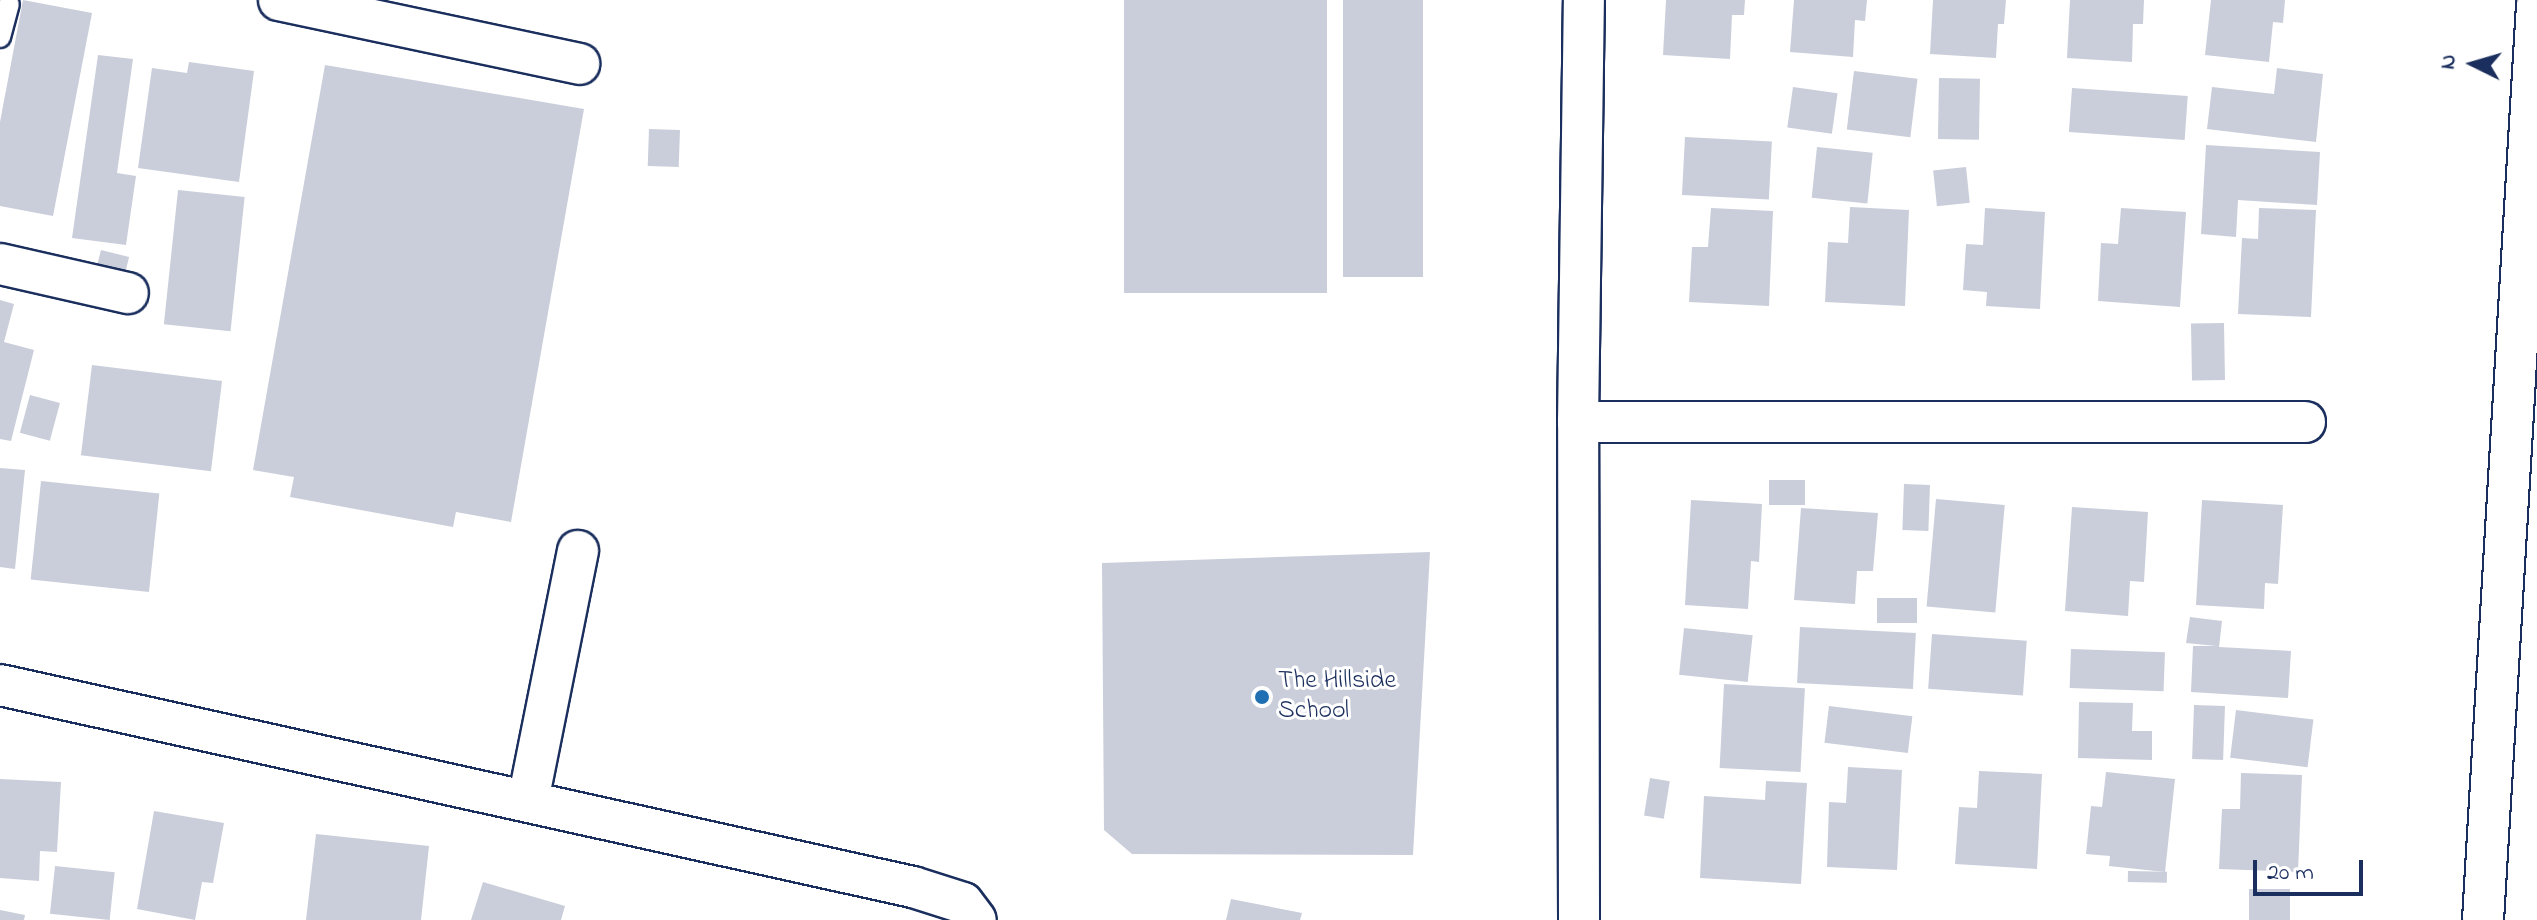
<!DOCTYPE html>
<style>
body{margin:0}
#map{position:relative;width:2537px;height:920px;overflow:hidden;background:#fff;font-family:"Indie Flower",sans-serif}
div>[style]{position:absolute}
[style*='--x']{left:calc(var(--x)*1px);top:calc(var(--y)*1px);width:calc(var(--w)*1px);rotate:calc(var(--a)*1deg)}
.building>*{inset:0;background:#caceda;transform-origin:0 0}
.roads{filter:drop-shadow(2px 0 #1b2f5e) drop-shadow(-2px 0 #1b2f5e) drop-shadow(0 2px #1b2f5e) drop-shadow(0 -2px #1b2f5e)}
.lane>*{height:20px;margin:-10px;padding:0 10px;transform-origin:10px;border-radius:10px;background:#fff}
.street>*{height:40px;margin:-20px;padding:0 20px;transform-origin:20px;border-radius:20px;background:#fff}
.dots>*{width:22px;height:22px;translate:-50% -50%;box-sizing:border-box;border:4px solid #fff;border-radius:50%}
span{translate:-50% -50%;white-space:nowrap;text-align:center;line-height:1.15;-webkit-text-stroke:6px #fff;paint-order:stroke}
.poi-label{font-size:26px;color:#1b2f5e}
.left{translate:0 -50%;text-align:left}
.north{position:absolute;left:2433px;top:24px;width:80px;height:80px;-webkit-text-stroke:6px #fff;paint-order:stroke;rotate:275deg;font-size:22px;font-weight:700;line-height:32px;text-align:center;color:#1b2f5e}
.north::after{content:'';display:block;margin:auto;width:28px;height:36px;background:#1b2f5e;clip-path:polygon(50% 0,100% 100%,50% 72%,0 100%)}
.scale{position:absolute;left:2253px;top:860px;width:110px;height:36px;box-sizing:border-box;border:4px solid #1b2f5e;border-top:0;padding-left:10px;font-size:24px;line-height:28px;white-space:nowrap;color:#1b2f5e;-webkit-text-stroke:6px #fff;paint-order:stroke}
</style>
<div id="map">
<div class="building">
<i style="clip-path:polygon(23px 0,92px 13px,53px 216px,0 206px,0 122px)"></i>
<i style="left:1124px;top:0;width:203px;height:293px"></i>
<i style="left:1343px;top:0;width:80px;height:277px"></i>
<i style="clip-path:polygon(1666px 0,1745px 0,1744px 15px,1732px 15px,1730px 59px,1663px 55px)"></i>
<i style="clip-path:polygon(1794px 0,1867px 0,1865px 21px,1855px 20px,1853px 57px,1790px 52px)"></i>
<i style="clip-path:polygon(1933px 0,2006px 0,2004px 24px,1998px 24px,1996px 58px,1930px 54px)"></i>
<i style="clip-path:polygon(2070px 0,2144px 0,2143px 24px,2133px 24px,2132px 62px,2067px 58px)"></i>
<i style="clip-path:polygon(2211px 0,2285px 0,2283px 23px,2273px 22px,2269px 62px,2205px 55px)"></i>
<i style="clip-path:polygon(98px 55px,133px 59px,117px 173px,136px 176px,126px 245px,72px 238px)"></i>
<i style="clip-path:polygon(189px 62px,254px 71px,239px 182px,138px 168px,152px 68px,187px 73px)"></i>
<i style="clip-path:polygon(325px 65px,584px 109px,511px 522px,456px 512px,453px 527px,290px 497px,294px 477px,253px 470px)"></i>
<i style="clip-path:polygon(2277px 68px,2323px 74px,2316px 142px,2207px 129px,2212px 87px,2274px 94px)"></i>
<i style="left:1854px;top:71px;width:64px;height:59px;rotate:7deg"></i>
<i style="left:1939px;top:78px;width:41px;height:61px;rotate:1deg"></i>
<i style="left:1793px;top:87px;width:45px;height:41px;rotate:8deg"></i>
<i style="left:2072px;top:88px;width:116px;height:44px;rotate:4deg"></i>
<i style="left:649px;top:129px;width:31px;height:37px;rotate:2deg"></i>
<i style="left:1685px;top:137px;width:87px;height:58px;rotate:3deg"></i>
<i style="clip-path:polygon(2206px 145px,2320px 152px,2317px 205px,2238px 200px,2236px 237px,2201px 234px)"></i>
<i style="left:1817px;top:147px;width:56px;height:51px;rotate:6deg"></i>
<i style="left:1966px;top:167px;width:36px;height:33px;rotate:84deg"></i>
<i style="left:178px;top:190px;width:67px;height:135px;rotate:6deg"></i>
<i style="clip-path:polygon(1850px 207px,1909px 210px,1905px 306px,1825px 302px,1828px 242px,1848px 243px)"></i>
<i style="clip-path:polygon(1711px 208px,1773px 211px,1769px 306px,1689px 302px,1692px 247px,1708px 247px)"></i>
<i style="clip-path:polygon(1985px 208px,2045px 212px,2040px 309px,1986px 306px,1987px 292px,1963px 290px,1966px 244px,1983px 245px)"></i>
<i style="clip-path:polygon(2121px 208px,2186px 212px,2180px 307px,2098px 301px,2101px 243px,2118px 244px)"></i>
<i style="clip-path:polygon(2259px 208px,2316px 210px,2311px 317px,2238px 314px,2242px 238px,2258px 239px)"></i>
<i style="left:101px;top:250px;width:29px;height:28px;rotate:14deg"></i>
<i style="clip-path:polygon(0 300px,14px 304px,4px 342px,34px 350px,11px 441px,0 439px)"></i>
<i style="left:2224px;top:323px;width:57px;height:33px;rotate:89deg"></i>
<i style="left:92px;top:365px;width:131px;height:91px;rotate:7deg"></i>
<i style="left:30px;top:395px;width:31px;height:39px;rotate:15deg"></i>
<i style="clip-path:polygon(0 468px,25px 470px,15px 569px,0 567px)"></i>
<i style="left:1805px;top:480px;width:25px;height:36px;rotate:90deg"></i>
<i style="left:41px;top:481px;width:119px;height:99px;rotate:6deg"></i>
<i style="left:1904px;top:484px;width:26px;height:46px;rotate:2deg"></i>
<i style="left:1936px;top:499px;width:69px;height:108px;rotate:5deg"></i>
<i style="clip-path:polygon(1691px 500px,1762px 504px,1759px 562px,1751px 561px,1748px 609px,1685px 605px)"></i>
<i style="clip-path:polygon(2202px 500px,2283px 505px,2278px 584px,2265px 583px,2264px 609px,2196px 605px)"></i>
<i style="clip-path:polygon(2072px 507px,2148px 512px,2144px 582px,2130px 581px,2128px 616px,2065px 611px)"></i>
<i style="clip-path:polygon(1801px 508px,1878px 513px,1873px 571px,1857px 571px,1855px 604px,1794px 600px)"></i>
<i style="clip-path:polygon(1430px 552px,1413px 855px,1132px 854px,1104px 830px,1102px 563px)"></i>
<i style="left:1877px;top:598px;width:40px;height:25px"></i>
<i style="clip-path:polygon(2190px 617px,2222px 621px,2219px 647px,2291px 651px,2288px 698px,2191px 692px,2193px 646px,2216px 646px,2186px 643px)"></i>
<i style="left:1800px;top:627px;width:116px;height:56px;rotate:3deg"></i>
<i style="left:1684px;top:628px;width:69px;height:47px;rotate:6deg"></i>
<i style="left:1932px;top:634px;width:95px;height:55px;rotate:4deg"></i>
<i style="left:2071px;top:649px;width:94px;height:39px;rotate:2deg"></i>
<i style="left:1724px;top:684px;width:81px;height:84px;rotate:3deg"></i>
<i style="clip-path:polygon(2079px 702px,2133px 703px,2132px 731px,2152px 731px,2152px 760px,2078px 758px)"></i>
<i style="left:2194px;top:705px;width:31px;height:54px;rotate:2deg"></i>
<i style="left:1829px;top:706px;width:84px;height:37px;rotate:7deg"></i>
<i style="left:2236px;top:710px;width:78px;height:48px;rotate:7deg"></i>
<i style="clip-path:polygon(1848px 767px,1902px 770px,1897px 870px,1827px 867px,1829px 802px,1846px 803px)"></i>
<i style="clip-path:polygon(1979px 771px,2042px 774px,2037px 869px,1955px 864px,1959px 807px,1977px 808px)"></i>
<i style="clip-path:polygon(2106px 772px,2175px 779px,2165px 872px,2109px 866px,2110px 856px,2086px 854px,2091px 806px,2102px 807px)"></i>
<i style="clip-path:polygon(2241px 773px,2302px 775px,2298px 872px,2219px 869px,2222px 809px,2240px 809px)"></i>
<i style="left:1650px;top:778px;width:20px;height:38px;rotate:9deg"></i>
<i style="clip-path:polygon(0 779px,61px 782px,57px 852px,40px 851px,39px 881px,0 878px)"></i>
<i style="clip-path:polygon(1766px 781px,1807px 783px,1801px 884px,1700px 878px,1704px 796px,1765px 800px)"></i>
<i style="clip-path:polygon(154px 811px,224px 823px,213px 883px,202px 882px,195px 920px,137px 909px)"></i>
<i style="clip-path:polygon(316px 834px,429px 846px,421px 920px,306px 920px)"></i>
<i style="left:55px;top:866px;width:60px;height:48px;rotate:6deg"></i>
<i style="left:2128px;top:871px;width:39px;height:11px;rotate:1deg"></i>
<i style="clip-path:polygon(483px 882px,565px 906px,561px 920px,471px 920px)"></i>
<i style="left:2249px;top:889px;width:41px;height:31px"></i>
<i style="clip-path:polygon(1231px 899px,1302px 913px,1300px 920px,1226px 920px)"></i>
<i style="clip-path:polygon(0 910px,25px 915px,24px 920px,0 920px)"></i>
</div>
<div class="roads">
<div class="lane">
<i style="--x:0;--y:37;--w:34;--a:-75"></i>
</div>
<div class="street">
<i style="--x:279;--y:0;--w:307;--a:12"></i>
<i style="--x:0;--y:264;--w:131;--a:12.8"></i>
<i style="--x:1578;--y:422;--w:727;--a:0"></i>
<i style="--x:0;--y:685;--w:935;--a:12.48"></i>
<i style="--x:913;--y:887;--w:52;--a:17.7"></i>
<i style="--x:963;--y:903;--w:21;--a:53"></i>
<i style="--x:528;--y:801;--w:255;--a:-78.7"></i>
<i style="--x:1579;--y:920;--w:498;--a:-90.1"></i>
<i style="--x:1578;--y:422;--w:422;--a:-89.2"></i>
<i style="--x:2483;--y:920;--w:917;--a:-86.62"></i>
</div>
</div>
<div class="dots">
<i style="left:1262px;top:697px;background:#1f6fb2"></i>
</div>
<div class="poi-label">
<span class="left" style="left:1278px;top:697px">The Hillside<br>School</span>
</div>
<div class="north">N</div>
<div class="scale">20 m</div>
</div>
